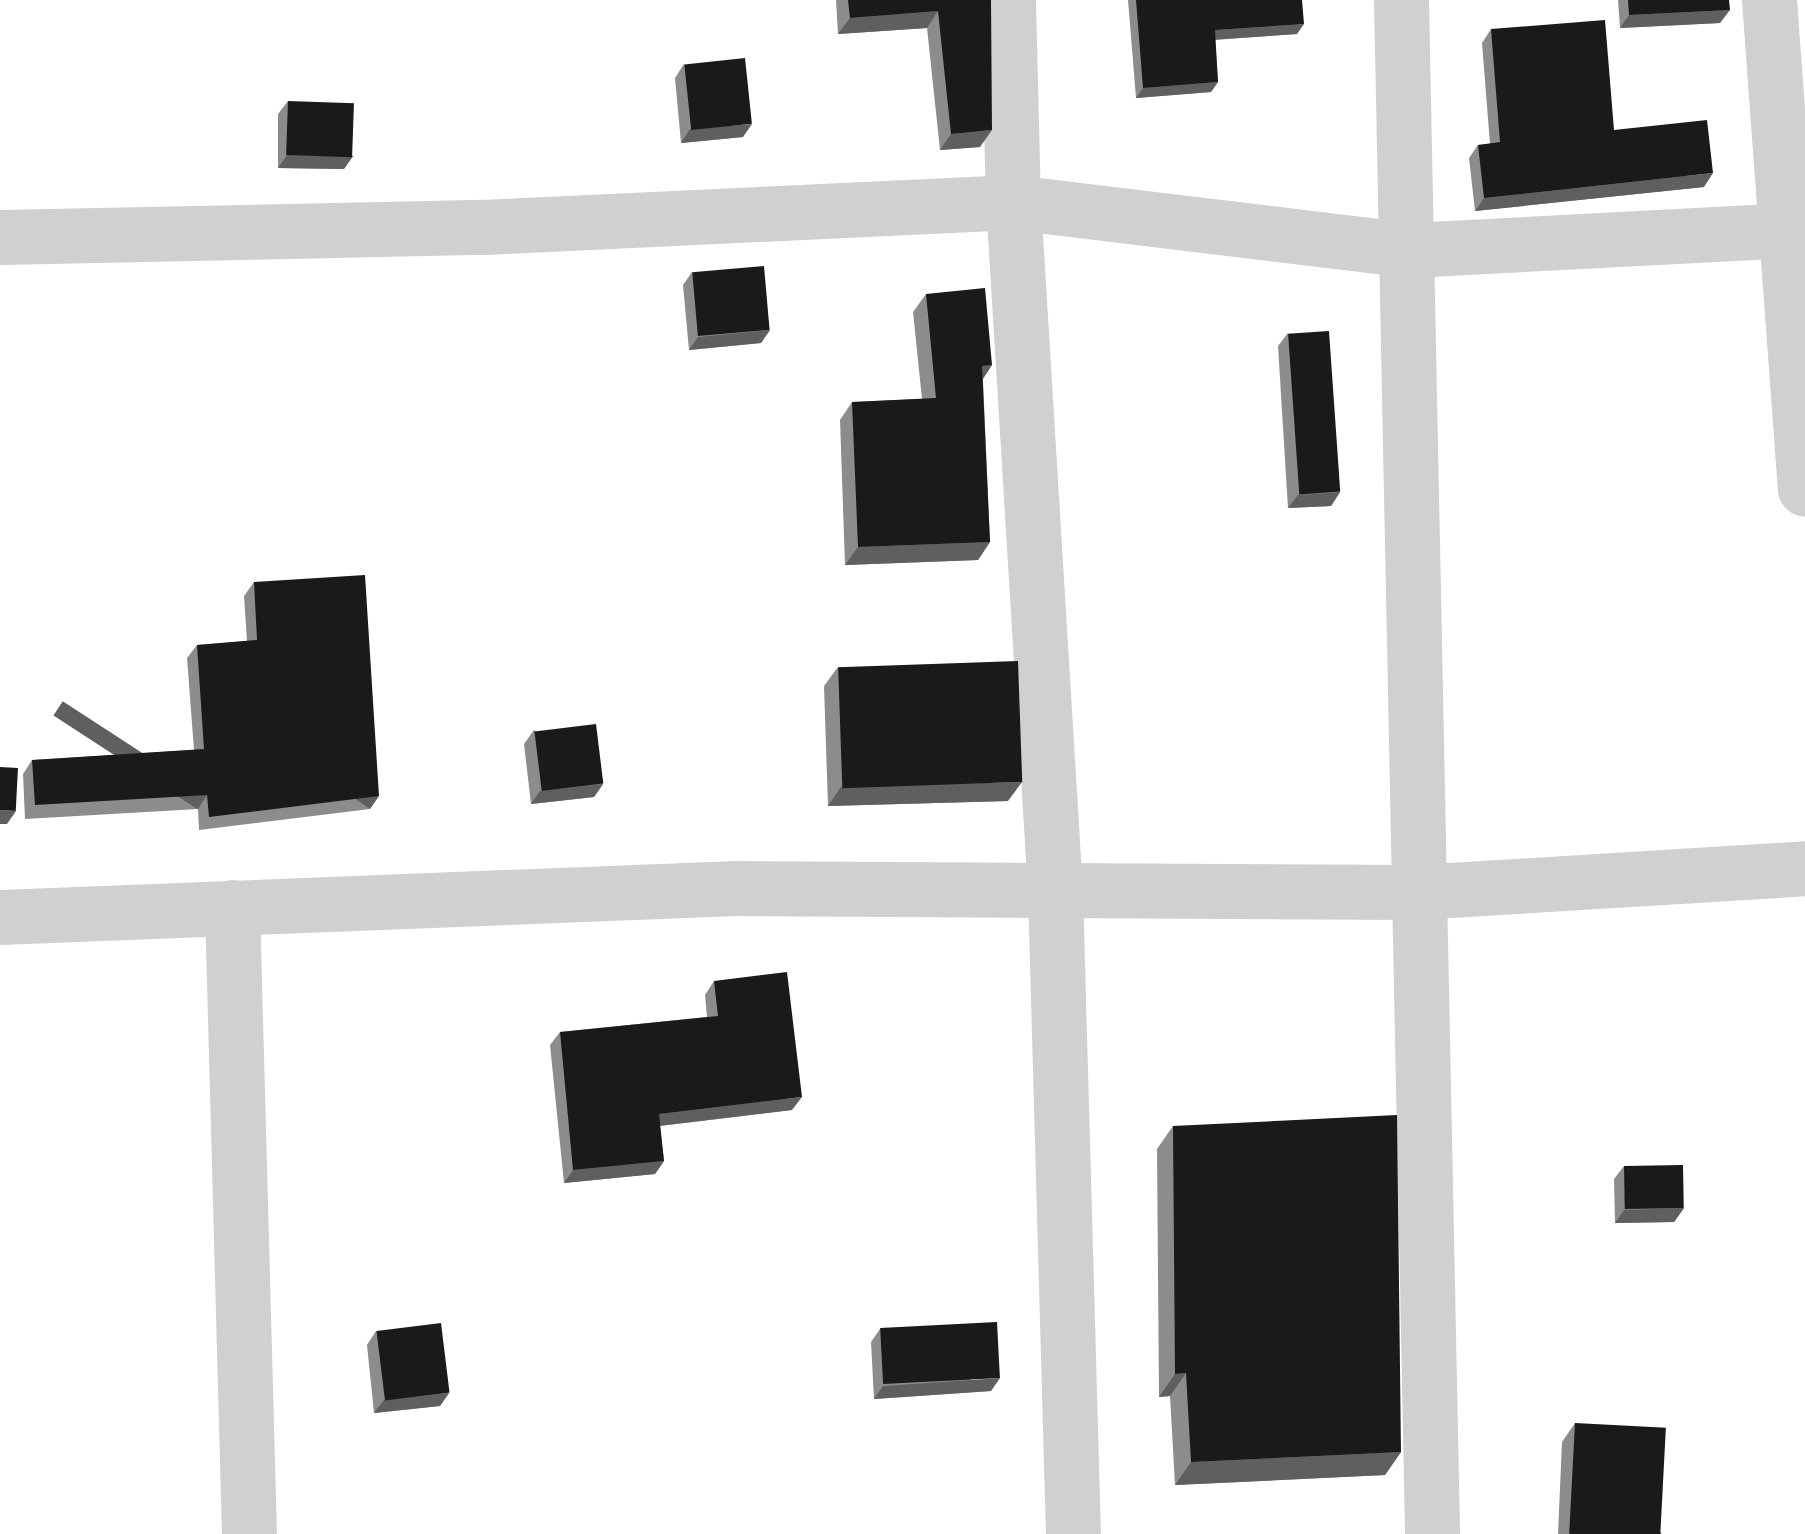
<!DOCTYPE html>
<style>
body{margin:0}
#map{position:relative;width:1805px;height:1534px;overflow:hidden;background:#fff;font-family:"Work Sans",sans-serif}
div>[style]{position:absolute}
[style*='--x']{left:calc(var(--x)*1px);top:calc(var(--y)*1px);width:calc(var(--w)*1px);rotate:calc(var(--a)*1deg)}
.minor>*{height:55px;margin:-27.5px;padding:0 27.5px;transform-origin:27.5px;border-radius:27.5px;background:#d0d0d0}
.wall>*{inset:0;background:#8c8c8c}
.shaded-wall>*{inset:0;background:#5f5f5f;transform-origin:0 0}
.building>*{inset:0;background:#1a1a1a;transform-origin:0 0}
span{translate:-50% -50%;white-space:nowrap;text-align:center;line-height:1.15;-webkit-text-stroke:10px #fff;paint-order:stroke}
</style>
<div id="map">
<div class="minor">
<i style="--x:1008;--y:0;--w:202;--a:88.6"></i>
<i style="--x:1013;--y:202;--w:690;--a:86.51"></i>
<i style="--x:1055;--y:891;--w:643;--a:88.4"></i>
<i style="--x:1401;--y:0;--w:1534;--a:88.84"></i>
<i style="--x:1769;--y:0;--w:490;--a:85.8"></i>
<i style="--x:0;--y:237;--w:484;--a:-1.2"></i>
<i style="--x:484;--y:227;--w:530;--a:-2.71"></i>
<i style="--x:1013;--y:202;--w:400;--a:6.9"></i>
<i style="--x:1410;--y:250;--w:396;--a:-3"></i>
<i style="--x:232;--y:907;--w:627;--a:88.45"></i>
<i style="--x:0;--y:917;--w:737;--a:-2.26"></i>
<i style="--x:736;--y:888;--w:681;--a:0.34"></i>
<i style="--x:1417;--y:892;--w:389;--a:-3.5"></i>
</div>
<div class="wall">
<i style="clip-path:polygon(836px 0,991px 0,980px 147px,940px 150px,927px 28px,838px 34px)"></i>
<i style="clip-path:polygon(1128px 0,1302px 0,1297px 34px,1215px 40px,1218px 82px,1211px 92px,1136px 98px)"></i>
<i style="clip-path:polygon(1618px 0,1729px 0,1720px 23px,1620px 28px)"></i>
<i style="clip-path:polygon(1491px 29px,1614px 130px,1704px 187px,1475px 211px,1469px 158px,1478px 145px,1490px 144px,1482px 43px)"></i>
<i style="clip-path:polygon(684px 64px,743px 137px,681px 143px,675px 78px)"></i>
<i style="clip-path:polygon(288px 101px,353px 156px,344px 169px,278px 168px,278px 114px)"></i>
<i style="clip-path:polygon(692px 272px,770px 330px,761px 343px,689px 350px,683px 285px)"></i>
<i style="clip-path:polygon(926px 294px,992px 365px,983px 379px,990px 542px,978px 560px,845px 565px,840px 420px,852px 402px,922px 399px,913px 312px)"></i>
<i style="clip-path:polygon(1288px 333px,1340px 492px,1331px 506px,1288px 508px,1278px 346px)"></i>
<i style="clip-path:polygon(254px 582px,379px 796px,370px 809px,199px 830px,198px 809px,25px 819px,23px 774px,32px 760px,194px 750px,187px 658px,197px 645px,247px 641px,244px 596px)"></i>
<i style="clip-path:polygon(838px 667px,1008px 801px,828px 806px,824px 686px)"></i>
<i style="clip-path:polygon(534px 730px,603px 784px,594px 797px,531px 804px,524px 744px)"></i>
<i style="clip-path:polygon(714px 981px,792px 1110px,660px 1126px,664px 1161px,655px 1174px,564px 1183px,550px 1045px,560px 1032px,707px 1017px,705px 995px)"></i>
<i style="clip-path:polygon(1173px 1126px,1401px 1452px,1385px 1475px,1175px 1485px,1170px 1396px,1159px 1397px,1157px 1149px)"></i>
<i style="clip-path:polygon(1624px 1166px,1684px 1208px,1674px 1222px,1615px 1223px,1614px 1179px)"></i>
<i style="clip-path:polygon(880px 1329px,991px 1391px,874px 1399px,871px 1342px)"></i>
<i style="clip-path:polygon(376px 1331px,449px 1393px,440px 1406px,374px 1413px,367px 1345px)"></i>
<i style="clip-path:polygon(1575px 1423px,1662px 1534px,1558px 1534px,1562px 1442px)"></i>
</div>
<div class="shaded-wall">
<i style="clip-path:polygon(1730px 10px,1720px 23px,1620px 28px,1629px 15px)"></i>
<i style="clip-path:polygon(938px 11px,927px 28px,838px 34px,850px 18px)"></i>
<i style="clip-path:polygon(1304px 24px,1297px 34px,1208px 40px,1215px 30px)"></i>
<i style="clip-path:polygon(1218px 82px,1211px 92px,1136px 98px,1143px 88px)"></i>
<i style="clip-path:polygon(752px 124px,743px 137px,681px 143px,690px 129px)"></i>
<i style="clip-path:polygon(992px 130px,980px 147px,940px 150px,951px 134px)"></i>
<i style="clip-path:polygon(287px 155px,353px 156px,344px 169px,278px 168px)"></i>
<i style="clip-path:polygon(1713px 173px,1704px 187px,1475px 211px,1484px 198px)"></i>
<i style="clip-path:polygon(770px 330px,761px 343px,689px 350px,698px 337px)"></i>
<i style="clip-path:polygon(992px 365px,980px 383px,982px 366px)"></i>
<i style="clip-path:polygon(1340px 492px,1331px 506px,1288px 508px,1298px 495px)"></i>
<i style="clip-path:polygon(990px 542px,978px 560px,845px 565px,858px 547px)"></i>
<i style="clip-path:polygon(1022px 782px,1008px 801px,828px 806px,841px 787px)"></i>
<i style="clip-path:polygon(603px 784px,594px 797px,531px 804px,540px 791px)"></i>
<i style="left:207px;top:795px;width:17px;height:172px;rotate:123deg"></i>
<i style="left:379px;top:796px;width:16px;height:171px;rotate:125deg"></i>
<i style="clip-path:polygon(0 810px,16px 811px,7px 824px,0 824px)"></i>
<i style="clip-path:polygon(802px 1097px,792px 1110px,650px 1127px,659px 1114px)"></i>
<i style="clip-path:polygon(664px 1161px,655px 1174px,564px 1183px,573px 1170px)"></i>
<i style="clip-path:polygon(1684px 1208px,1674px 1222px,1615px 1223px,1624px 1210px)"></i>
<i style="clip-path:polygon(1186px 1373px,1170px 1396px,1159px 1397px,1175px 1374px)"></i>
<i style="clip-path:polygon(1000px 1378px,991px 1391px,874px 1399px,883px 1386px)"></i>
<i style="clip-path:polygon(449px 1393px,440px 1406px,374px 1413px,384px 1400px)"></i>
<i style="clip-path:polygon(1401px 1452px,1385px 1475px,1175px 1485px,1191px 1462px)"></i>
</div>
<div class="building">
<i style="clip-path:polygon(848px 0,991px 0,992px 130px,951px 134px,938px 11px,850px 18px)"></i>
<i style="clip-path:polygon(1136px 0,1302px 0,1304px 24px,1215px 30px,1218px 82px,1143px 88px)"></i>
<i style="clip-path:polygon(1628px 0,1729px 0,1730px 10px,1629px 15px)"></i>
<i style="clip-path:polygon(1605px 20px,1614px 130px,1707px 120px,1713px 173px,1484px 198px,1478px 145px,1500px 142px,1491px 29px)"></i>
<i style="left:745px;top:58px;width:66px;height:61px;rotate:84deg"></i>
<i style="left:288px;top:101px;width:66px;height:54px;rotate:2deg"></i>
<i style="left:764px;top:266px;width:64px;height:72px;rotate:85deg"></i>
<i style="clip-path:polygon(985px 288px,992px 365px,982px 366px,990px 542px,858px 547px,852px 402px,936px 398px,926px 294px)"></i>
<i style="left:1329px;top:331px;width:161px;height:41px;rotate:86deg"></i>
<i style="clip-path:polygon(365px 575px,379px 796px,209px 817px,207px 795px,35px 805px,32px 760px,204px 749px,197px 645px,257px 640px,254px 582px)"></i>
<i style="left:1018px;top:661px;width:121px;height:180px;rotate:88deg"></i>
<i style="left:596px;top:724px;width:60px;height:62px;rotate:83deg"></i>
<i style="left:0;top:767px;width:18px;height:43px;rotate:3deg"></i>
<i style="clip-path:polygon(787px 972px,802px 1097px,659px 1114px,664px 1161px,573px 1170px,560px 1032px,718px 1016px,714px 981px)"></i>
<i style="clip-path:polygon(1397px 1115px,1401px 1452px,1191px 1462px,1186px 1373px,1175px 1374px,1173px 1126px)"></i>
<i style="left:1683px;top:1165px;width:43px;height:59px;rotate:89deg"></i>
<i style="left:997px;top:1322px;width:56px;height:117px;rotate:87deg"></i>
<i style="left:441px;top:1323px;width:70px;height:65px;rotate:83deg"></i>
<i style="left:1575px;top:1423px;width:91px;height:111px;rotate:3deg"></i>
</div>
</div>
